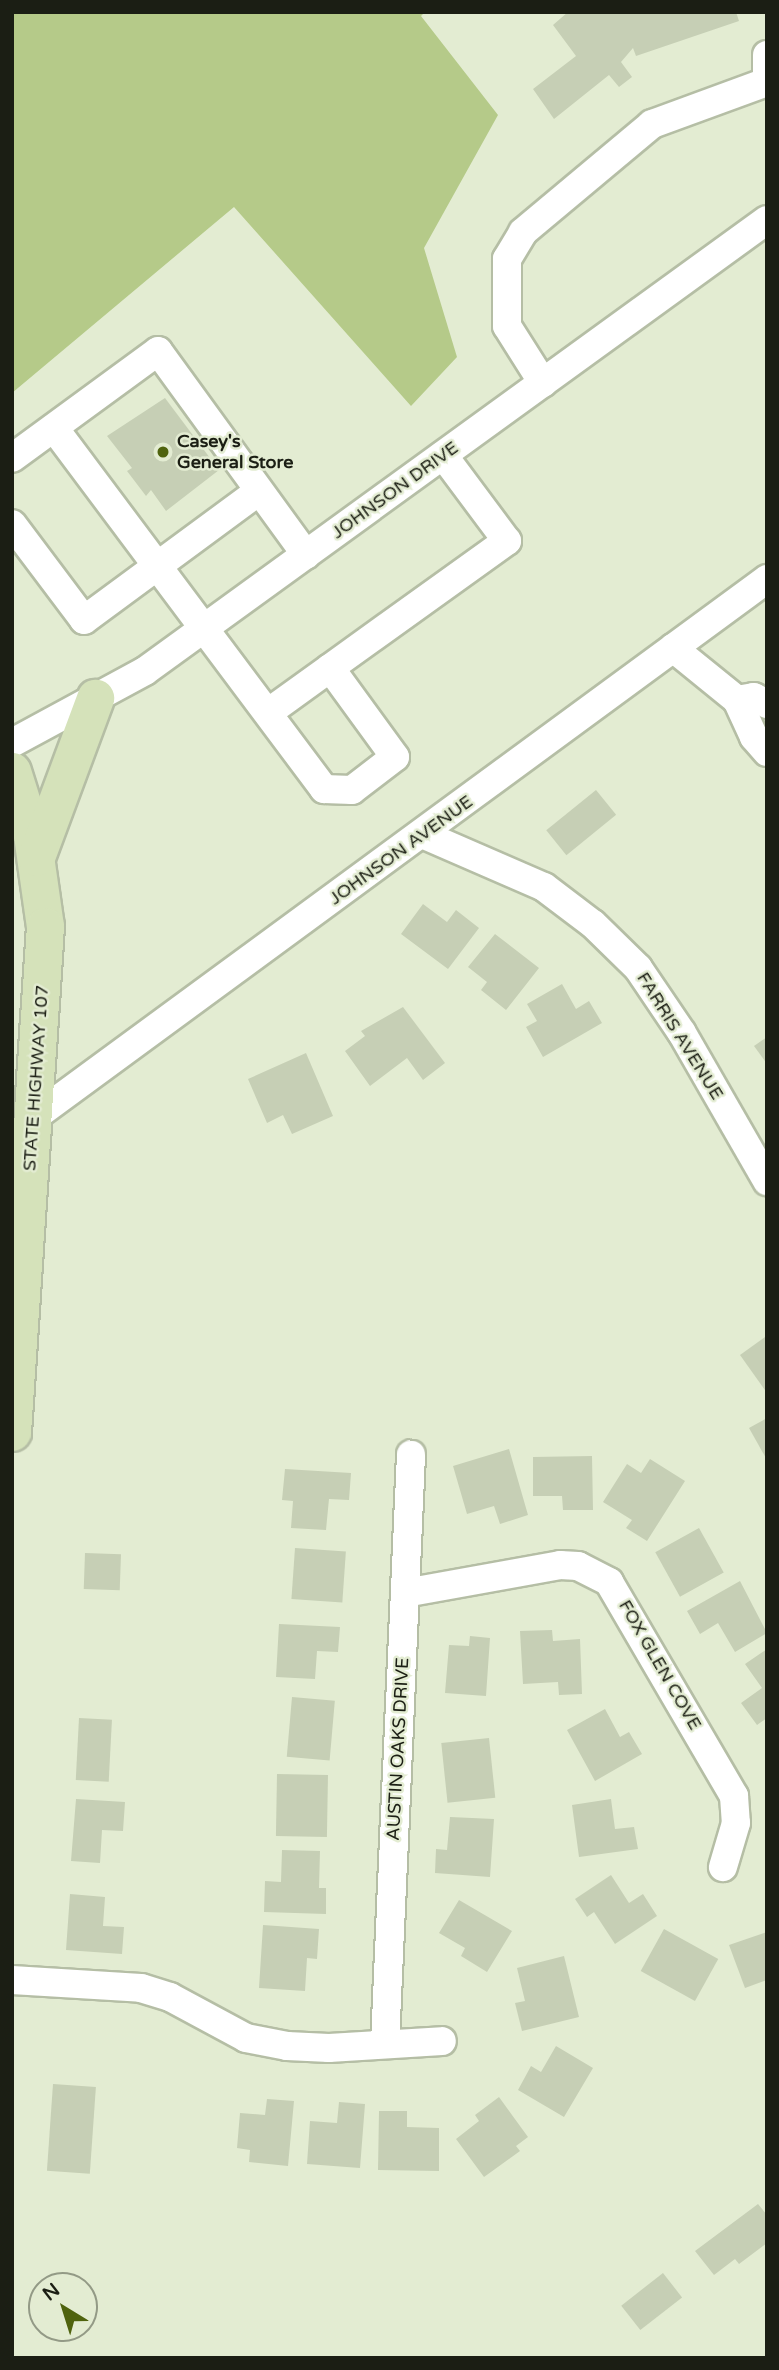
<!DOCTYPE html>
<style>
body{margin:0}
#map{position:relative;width:779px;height:2370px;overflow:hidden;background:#e3ecd2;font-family:"Varela Round",sans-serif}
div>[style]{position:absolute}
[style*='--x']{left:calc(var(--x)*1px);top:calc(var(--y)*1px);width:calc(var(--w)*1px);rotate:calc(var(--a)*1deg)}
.green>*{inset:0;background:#b5ca89}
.building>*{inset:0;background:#c6cfb5;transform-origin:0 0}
.roads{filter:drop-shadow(2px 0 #b5bea5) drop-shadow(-2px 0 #b5bea5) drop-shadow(0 2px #b5bea5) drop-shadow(0 -2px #b5bea5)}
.minor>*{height:28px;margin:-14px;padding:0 14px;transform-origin:14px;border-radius:14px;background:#fff}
.major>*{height:37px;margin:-18.5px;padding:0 18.5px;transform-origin:18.5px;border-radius:18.5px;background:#d5e2ba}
.dots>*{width:19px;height:19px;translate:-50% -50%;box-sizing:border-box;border:4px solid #e3ecd2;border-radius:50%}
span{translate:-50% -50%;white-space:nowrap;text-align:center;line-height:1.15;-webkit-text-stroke:5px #e3ecd2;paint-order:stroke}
.poi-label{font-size:18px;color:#1b1e14;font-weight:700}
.left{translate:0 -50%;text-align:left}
.street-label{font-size:18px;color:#1b1e14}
.frame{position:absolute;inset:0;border:14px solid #1b1e14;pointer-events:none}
.north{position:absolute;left:28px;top:2272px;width:70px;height:70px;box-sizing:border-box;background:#e3ecd2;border:2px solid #939a86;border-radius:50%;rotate:322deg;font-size:19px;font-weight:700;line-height:28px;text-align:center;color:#1b1e14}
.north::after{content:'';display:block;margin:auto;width:24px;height:32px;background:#4f630e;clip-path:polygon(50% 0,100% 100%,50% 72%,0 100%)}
</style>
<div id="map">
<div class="green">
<i style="clip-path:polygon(12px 12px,425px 12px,421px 16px,498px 115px,424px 248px,457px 357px,411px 406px,234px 207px,12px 393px)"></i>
</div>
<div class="building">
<i style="clip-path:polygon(568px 12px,736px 12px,739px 21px,636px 56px,633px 48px,621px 62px,632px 77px,619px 87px,609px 75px,554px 119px,533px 89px,576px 56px,553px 25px)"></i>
<i style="clip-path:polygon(165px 398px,219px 470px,166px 511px,151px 490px,146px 496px,127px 471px,132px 468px,107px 436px)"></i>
<i style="left:596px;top:790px;width:32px;height:64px;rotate:51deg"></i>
<i style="clip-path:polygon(423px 904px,447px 922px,456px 910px,479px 928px,448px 969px,401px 934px)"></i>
<i style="clip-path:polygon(495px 934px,539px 968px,506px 1010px,481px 990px,487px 982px,468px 967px)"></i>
<i style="clip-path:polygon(562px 984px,576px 1009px,589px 1001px,602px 1023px,543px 1057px,526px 1027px,537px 1021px,527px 1004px)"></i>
<i style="clip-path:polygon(403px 1007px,445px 1063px,423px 1080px,407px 1058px,370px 1086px,345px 1051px,365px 1036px,361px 1031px)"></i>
<i style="clip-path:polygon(767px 1037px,767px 1064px,754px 1046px)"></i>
<i style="clip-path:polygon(306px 1053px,333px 1116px,292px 1134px,283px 1115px,267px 1123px,248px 1079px)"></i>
<i style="clip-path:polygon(765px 1337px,767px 1339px,767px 1393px,740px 1355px)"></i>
<i style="clip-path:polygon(767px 1418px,767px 1460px,749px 1428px)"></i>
<i style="clip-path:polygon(509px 1449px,528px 1515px,500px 1524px,494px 1506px,467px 1514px,453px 1466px)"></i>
<i style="clip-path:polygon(592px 1456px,593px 1510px,563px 1510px,562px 1496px,533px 1496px,533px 1457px)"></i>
<i style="clip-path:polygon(650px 1459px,685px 1481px,647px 1541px,626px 1528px,632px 1520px,603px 1502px,627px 1464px,641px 1473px)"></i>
<i style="clip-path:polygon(285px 1469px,351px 1473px,349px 1500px,329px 1499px,326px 1530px,291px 1528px,293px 1501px,282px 1500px)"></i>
<i style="left:699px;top:1528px;width:51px;height:50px;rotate:61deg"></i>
<i style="left:295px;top:1548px;width:51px;height:51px;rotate:4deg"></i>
<i style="left:85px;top:1553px;width:36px;height:36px;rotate:2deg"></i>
<i style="clip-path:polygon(740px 1581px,767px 1633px,735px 1652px,718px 1623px,700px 1634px,687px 1611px)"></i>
<i style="clip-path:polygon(279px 1624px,340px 1627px,338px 1652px,317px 1651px,315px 1679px,276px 1677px)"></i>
<i style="clip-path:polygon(552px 1630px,553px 1641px,580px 1639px,582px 1694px,559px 1695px,558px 1682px,523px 1684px,520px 1631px)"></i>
<i style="clip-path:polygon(470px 1636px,490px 1638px,486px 1696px,445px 1693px,449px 1645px,469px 1646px)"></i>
<i style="clip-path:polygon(767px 1649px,767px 1718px,757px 1725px,741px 1703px,762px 1688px,745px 1664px)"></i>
<i style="left:292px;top:1697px;width:43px;height:60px;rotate:5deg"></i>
<i style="clip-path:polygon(605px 1709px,620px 1737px,629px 1732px,642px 1754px,595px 1781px,567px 1730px)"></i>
<i style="left:79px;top:1718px;width:33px;height:62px;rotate:3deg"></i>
<i style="left:489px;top:1738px;width:60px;height:48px;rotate:84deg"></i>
<i style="left:277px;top:1774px;width:51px;height:62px;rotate:1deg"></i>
<i style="clip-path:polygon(76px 1799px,125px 1802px,123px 1831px,102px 1830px,100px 1863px,71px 1861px)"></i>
<i style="clip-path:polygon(611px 1799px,615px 1829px,634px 1827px,638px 1849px,579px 1857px,572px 1805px)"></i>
<i style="clip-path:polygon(450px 1817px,494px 1819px,490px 1877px,435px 1873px,436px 1849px,447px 1850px)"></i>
<i style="clip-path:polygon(282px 1850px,320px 1851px,319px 1888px,326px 1888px,326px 1914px,264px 1912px,265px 1881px,281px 1882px)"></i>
<i style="clip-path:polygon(611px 1875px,629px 1903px,643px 1894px,657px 1916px,615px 1944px,594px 1912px,587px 1917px,575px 1899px)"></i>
<i style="clip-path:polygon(70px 1894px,105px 1897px,103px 1926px,124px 1927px,122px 1954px,66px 1950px)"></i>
<i style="clip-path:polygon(459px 1900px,512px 1931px,487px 1972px,461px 1956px,465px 1948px,439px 1933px)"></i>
<i style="clip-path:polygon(263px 1925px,319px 1929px,317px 1959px,307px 1958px,305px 1991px,259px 1988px)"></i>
<i style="left:664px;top:1929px;width:62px;height:48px;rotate:29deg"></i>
<i style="clip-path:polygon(767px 1932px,767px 1980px,745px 1988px,729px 1945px)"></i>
<i style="clip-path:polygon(564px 1956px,579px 2017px,522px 2031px,515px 2003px,525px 2001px,517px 1968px)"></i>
<i style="clip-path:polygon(556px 2046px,593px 2068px,564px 2117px,518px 2090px,531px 2066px,541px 2072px)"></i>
<i style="left:53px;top:2084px;width:43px;height:87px;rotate:4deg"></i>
<i style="clip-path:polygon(499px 2097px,528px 2137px,516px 2146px,520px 2151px,484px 2177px,456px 2139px,479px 2121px,475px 2115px)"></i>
<i style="clip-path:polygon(267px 2099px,294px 2101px,288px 2166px,249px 2162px,250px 2150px,237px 2148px,240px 2113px,265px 2115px)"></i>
<i style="clip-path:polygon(339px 2102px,365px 2104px,360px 2168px,307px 2164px,310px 2121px,337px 2123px)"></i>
<i style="clip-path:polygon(379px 2111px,407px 2111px,407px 2127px,439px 2128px,439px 2171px,378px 2170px)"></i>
<i style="clip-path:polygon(758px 2204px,767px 2215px,767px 2243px,739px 2264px,735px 2259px,714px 2275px,695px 2251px)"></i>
<i style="left:663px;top:2273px;width:31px;height:53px;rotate:52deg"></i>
</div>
<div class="roads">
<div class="minor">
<i style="--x:767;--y:55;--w:22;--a:90"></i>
<i style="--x:543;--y:383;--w:67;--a:-122.3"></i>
<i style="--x:507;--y:326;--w:67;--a:-90"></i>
<i style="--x:507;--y:259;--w:31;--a:-59"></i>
<i style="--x:523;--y:232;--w:168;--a:-39.9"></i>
<i style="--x:652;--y:124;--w:122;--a:-20.1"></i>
<i style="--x:54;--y:428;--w:451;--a:53.2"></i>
<i style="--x:324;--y:789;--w:28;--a:2"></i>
<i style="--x:352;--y:790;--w:54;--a:-37.5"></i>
<i style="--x:395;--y:757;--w:110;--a:-126.1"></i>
<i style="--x:330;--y:668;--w:75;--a:144.2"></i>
<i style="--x:12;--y:458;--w:181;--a:-36.2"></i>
<i style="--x:158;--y:351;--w:252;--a:54"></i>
<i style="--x:12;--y:524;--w:120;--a:53.1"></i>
<i style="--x:84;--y:620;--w:217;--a:-36.4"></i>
<i style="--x:673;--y:648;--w:82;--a:39.1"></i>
<i style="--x:737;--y:700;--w:41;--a:65.3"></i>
<i style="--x:754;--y:737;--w:20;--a:49"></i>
<i style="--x:330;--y:668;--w:218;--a:-35.7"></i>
<i style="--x:507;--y:541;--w:107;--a:-126.7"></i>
<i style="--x:737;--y:700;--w:17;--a:-10"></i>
<i style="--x:754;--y:697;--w:15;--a:28"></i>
<i style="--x:12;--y:743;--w:151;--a:-28.4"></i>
<i style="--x:145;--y:671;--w:768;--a:-35.95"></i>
<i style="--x:422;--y:834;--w:133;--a:23.5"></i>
<i style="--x:544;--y:887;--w:61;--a:37.1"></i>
<i style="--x:593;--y:924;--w:63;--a:44.4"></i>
<i style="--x:638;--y:968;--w:78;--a:55.9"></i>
<i style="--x:682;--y:1033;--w:171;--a:60.1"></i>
<i style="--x:33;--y:1118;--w:911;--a:-36.29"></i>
<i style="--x:405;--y:1593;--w:158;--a:-10.2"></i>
<i style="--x:560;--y:1565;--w:18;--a:3"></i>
<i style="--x:578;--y:1566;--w:35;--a:27"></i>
<i style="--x:609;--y:1582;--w:248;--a:59.7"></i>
<i style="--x:734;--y:1796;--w:27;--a:86"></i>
<i style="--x:736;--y:1823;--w:46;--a:106.5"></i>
<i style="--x:12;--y:1980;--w:129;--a:3.5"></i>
<i style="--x:141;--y:1988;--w:30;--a:17"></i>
<i style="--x:170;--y:1997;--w:86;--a:28.3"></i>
<i style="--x:246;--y:2038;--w:42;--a:11"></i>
<i style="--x:287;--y:2046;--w:42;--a:2.7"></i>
<i style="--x:329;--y:2048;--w:113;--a:-3.5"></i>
<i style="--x:385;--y:2043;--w:589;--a:-87.47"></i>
</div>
<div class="major">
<i style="--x:12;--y:771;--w:67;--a:72.6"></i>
<i style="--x:32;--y:835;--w:92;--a:81.9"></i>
<i style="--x:45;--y:926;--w:507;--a:93.73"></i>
<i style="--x:36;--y:857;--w:170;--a:-69.6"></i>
</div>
</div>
<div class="dots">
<i style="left:163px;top:452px;background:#4f630e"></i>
</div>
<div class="poi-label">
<span class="left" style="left:177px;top:452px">Casey's<br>General Store</span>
</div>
<div class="street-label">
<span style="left:395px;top:490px;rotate:-36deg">JOHNSON DRIVE</span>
<span style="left:401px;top:850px;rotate:-36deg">JOHNSON AVENUE</span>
<span style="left:680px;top:1036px;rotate:58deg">FARRIS AVENUE</span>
<span style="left:36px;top:1078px;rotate:-86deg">STATE HIGHWAY 107</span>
<span style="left:660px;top:1665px;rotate:60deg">FOX GLEN COVE</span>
<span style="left:398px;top:1749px;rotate:-87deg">AUSTIN OAKS DRIVE</span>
</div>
<div class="frame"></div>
<div class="north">N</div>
</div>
